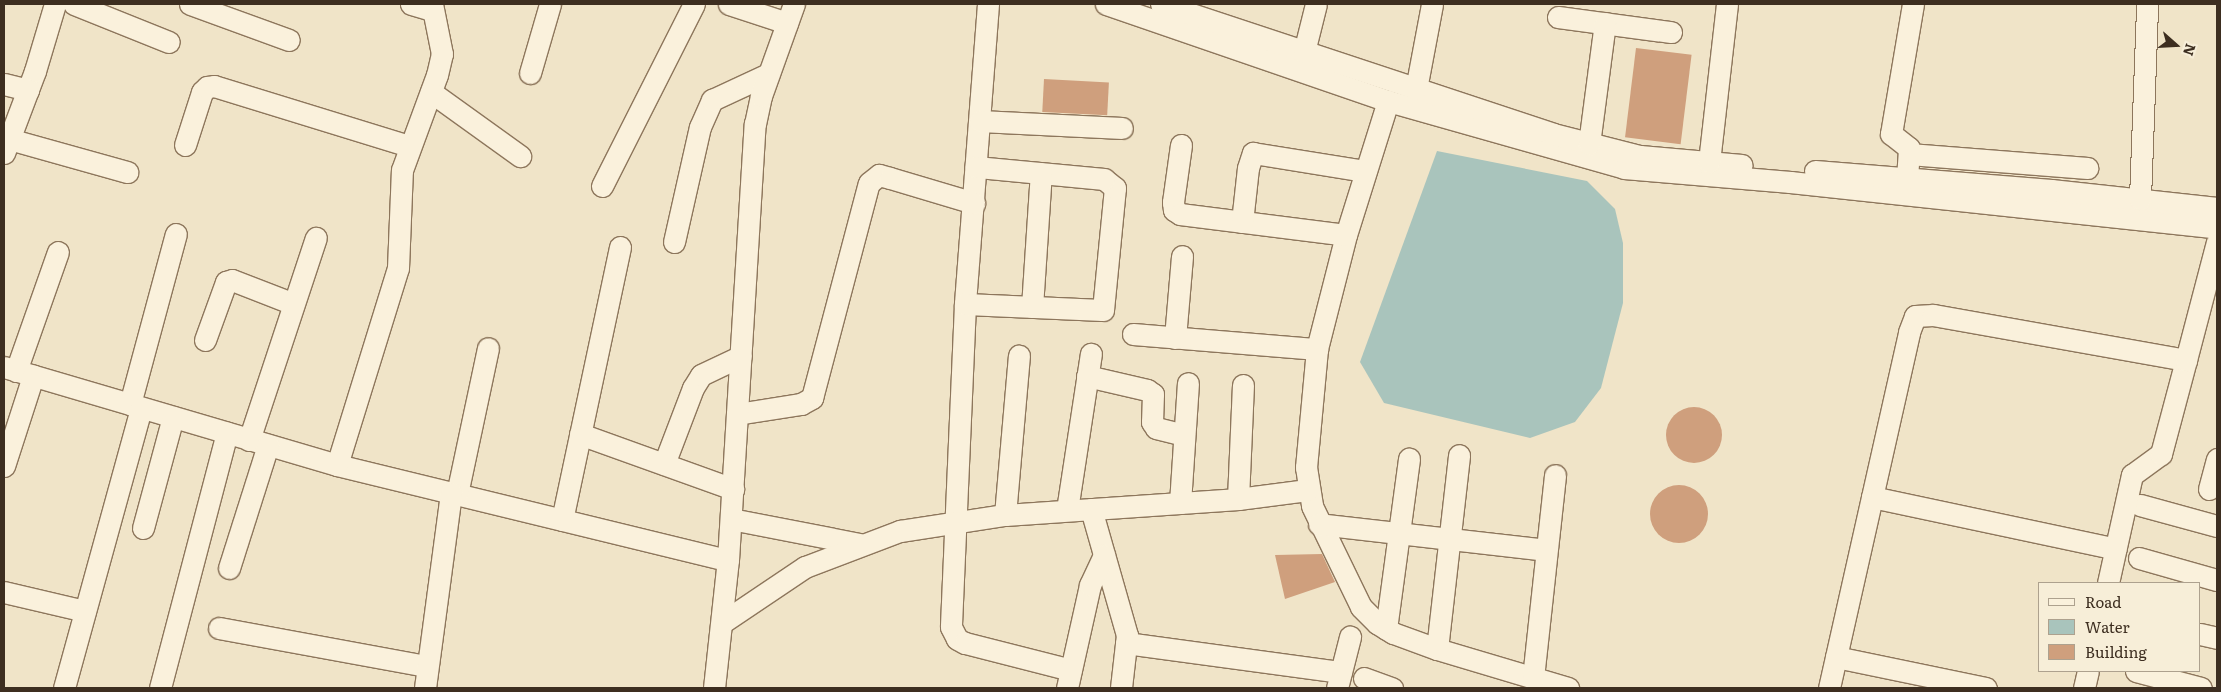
<!DOCTYPE html>
<style>
body{margin:0}
#map{position:relative;width:2221px;height:692px;overflow:hidden;background:#f0e4c8;font-family:Literata,serif}
div>[style]{position:absolute}
[style*='--x']{left:calc(var(--x)*1px);top:calc(var(--y)*1px);width:calc(var(--w)*1px);rotate:calc(var(--a)*1deg)}
.water>*{inset:0;background:#a9c4bc}
.building>*{inset:0;background:#cf9f7d;transform-origin:0 0}
.round{border-radius:50%}
.roads{filter:drop-shadow(1px 0 #8d765c) drop-shadow(-1px 0 #8d765c) drop-shadow(0 1px #8d765c) drop-shadow(0 -1px #8d765c)}
.minor>*{height:21px;margin:-10.5px;padding:0 10.5px;transform-origin:10.5px;border-radius:10.5px;background:#faf1dc}
span{translate:-50% -50%;white-space:nowrap;text-align:center;line-height:1.15;-webkit-text-stroke:5px #f7eed8;paint-order:stroke}
.frame{position:absolute;inset:0;border:5px solid #3d2e20;pointer-events:none}
.legend{position:absolute;left:2038px;top:582px;width:162px;height:90px;box-sizing:border-box;background:#f7eed8;border:1px solid #ada18e;margin:0;padding:6px 9px;list-style:none;font-size:15px;color:#3d2e20}
.legend li{display:flex;align-items:center;gap:10px;height:25px}
.legend b{width:25px;border:1px solid #ada18e}
.north{position:absolute;left:2151px;top:20px;width:50px;height:50px;-webkit-text-stroke:4px #f7eed8;paint-order:stroke;rotate:109deg;font-size:14px;font-weight:700;line-height:20px;text-align:center;color:#3d2e20}
.north::after{content:'';display:block;margin:auto;width:18px;height:22px;background:#3d2e20;clip-path:polygon(50% 0,100% 100%,50% 72%,0 100%)}
</style>
<div id="map">
<div class="water">
<i style="clip-path:polygon(1437px 151px,1587px 181px,1615px 209px,1623px 243px,1623px 303px,1601px 388px,1575px 422px,1530px 438px,1384px 403px,1360px 362px)"></i>
</div>
<div class="building">
<i style="left:1636px;top:48px;width:56px;height:90px;rotate:7deg"></i>
<i style="left:1044px;top:79px;width:65px;height:33px;rotate:3deg"></i>
<i class="round" style="left:1666px;top:407px;width:56px;height:56px"></i>
<i class="round" style="left:1650px;top:485px;width:58px;height:58px"></i>
<i style="clip-path:polygon(1322px 554px,1335px 582px,1285px 599px,1275px 555px)"></i>
</div>
<div class="roads">
<div class="minor">
<i style="--x:74;--y:4;--w:102;--a:21.8"></i>
<i style="--x:190;--y:4;--w:105;--a:20"></i>
<i style="--x:411;--y:4;--w:22;--a:16"></i>
<i style="--x:729;--y:4;--w:61;--a:18.1"></i>
<i style="--x:988;--y:4;--w:301;--a:94.4"></i>
<i style="--x:965;--y:304;--w:323;--a:92.5"></i>
<i style="--x:951;--y:627;--w:13;--a:63"></i>
<i style="--x:957;--y:639;--w:9;--a:27"></i>
<i style="--x:965;--y:643;--w:109;--a:14.3"></i>
<i style="--x:1106;--y:4;--w:298;--a:19"></i>
<i style="--x:1388;--y:101;--w:245;--a:15.8"></i>
<i style="--x:1624;--y:168;--w:167;--a:4.8"></i>
<i style="--x:1790;--y:182;--w:429;--a:6.1"></i>
<i style="--x:1161;--y:4;--w:413;--a:18.3"></i>
<i style="--x:1553;--y:134;--w:90;--a:14.2"></i>
<i style="--x:1640;--y:156;--w:102;--a:5"></i>
<i style="--x:1558;--y:17;--w:114;--a:7.6"></i>
<i style="--x:1304;--y:52;--w:49;--a:-76"></i>
<i style="--x:530;--y:73;--w:72;--a:-73.8"></i>
<i style="--x:4;--y:84;--w:25;--a:14"></i>
<i style="--x:1416;--y:89;--w:86;--a:-79.3"></i>
<i style="--x:431;--y:92;--w:110;--a:35.7"></i>
<i style="--x:1388;--y:101;--w:140;--a:107.4"></i>
<i style="--x:1346;--y:235;--w:118;--a:104.3"></i>
<i style="--x:1317;--y:349;--w:119;--a:95.3"></i>
<i style="--x:1306;--y:467;--w:39;--a:81"></i>
<i style="--x:1312;--y:506;--w:112;--a:64.1"></i>
<i style="--x:1361;--y:607;--w:23;--a:45"></i>
<i style="--x:1377;--y:623;--w:19;--a:32"></i>
<i style="--x:1393;--y:633;--w:47;--a:20"></i>
<i style="--x:1437;--y:649;--w:137;--a:16.6"></i>
<i style="--x:980;--y:121;--w:142;--a:2.8"></i>
<i style="--x:9;--y:139;--w:123;--a:15.6"></i>
<i style="--x:1589;--y:144;--w:122;--a:-82.5"></i>
<i style="--x:185;--y:145;--w:56;--a:-72.2"></i>
<i style="--x:202;--y:92;--w:7;--a:-45"></i>
<i style="--x:207;--y:87;--w:7;--a:-8"></i>
<i style="--x:214;--y:86;--w:204;--a:17.1"></i>
<i style="--x:1181;--y:145;--w:58;--a:98"></i>
<i style="--x:1173;--y:202;--w:8;--a:83"></i>
<i style="--x:1174;--y:210;--w:7;--a:34"></i>
<i style="--x:1180;--y:214;--w:167;--a:7.2"></i>
<i style="--x:4;--y:153;--w:88;--a:-69.3"></i>
<i style="--x:35;--y:71;--w:70;--a:-73.4"></i>
<i style="--x:1909;--y:154;--w:179;--a:4.5"></i>
<i style="--x:1709;--y:162;--w:159;--a:-83.5"></i>
<i style="--x:1815;--y:171;--w:237;--a:4.6"></i>
<i style="--x:2051;--y:190;--w:167;--a:6.2"></i>
<i style="--x:1907;--y:178;--w:30;--a:-86"></i>
<i style="--x:1909;--y:148;--w:23;--a:-142"></i>
<i style="--x:1891;--y:134;--w:132;--a:-80.4"></i>
<i style="--x:602;--y:186;--w:204;--a:-63.2"></i>
<i style="--x:2140;--y:199;--w:195;--a:-87.9"></i>
<i style="--x:1242;--y:222;--w:54;--a:-83.7"></i>
<i style="--x:1248;--y:168;--w:16;--a:-72"></i>
<i style="--x:1253;--y:153;--w:114;--a:9.1"></i>
<i style="--x:674;--y:242;--w:118;--a:-77.3"></i>
<i style="--x:700;--y:127;--w:30;--a:-66"></i>
<i style="--x:712;--y:100;--w:62;--a:-24.9"></i>
<i style="--x:965;--y:304;--w:138;--a:2.5"></i>
<i style="--x:1103;--y:310;--w:123;--a:-84.4"></i>
<i style="--x:1115;--y:188;--w:14;--a:-141"></i>
<i style="--x:1104;--y:179;--w:129;--a:-174.6"></i>
<i style="--x:1032;--y:307;--w:134;--a:-86.2"></i>
<i style="--x:1133;--y:334;--w:185;--a:4.7"></i>
<i style="--x:1175;--y:338;--w:82;--a:-85.1"></i>
<i style="--x:205;--y:340;--w:62;--a:-70.1"></i>
<i style="--x:226;--y:282;--w:6;--a:-18"></i>
<i style="--x:232;--y:280;--w:66;--a:21.2"></i>
<i style="--x:4;--y:367;--w:347;--a:16.4"></i>
<i style="--x:337;--y:465;--w:402;--a:13.7"></i>
<i style="--x:16;--y:371;--w:126;--a:-70.6"></i>
<i style="--x:1087;--y:376;--w:62;--a:13.1"></i>
<i style="--x:1147;--y:390;--w:7;--a:34"></i>
<i style="--x:1153;--y:394;--w:28;--a:92"></i>
<i style="--x:1152;--y:422;--w:7;--a:56"></i>
<i style="--x:1156;--y:428;--w:29;--a:14"></i>
<i style="--x:130;--y:404;--w:176;--a:-74.9"></i>
<i style="--x:737;--y:414;--w:65;--a:-8.9"></i>
<i style="--x:801;--y:404;--w:13;--a:-29"></i>
<i style="--x:812;--y:398;--w:222;--a:-75.2"></i>
<i style="--x:869;--y:183;--w:13;--a:-39"></i>
<i style="--x:879;--y:175;--w:11;--a:15"></i>
<i style="--x:890;--y:178;--w:88;--a:16.6"></i>
<i style="--x:580;--y:434;--w:163;--a:19.8"></i>
<i style="--x:249;--y:440;--w:213;--a:-71.7"></i>
<i style="--x:664;--y:464;--w:81;--a:-69.1"></i>
<i style="--x:693;--y:388;--w:15;--a:-58"></i>
<i style="--x:701;--y:375;--w:44;--a:-25.4"></i>
<i style="--x:337;--y:465;--w:206;--a:-72.8"></i>
<i style="--x:398;--y:268;--w:98;--a:-87.7"></i>
<i style="--x:402;--y:170;--w:101;--a:-69.8"></i>
<i style="--x:437;--y:75;--w:22;--a:-77"></i>
<i style="--x:442;--y:54;--w:51;--a:-101.3"></i>
<i style="--x:4;--y:466;--w:95;--a:-72.1"></i>
<i style="--x:2209;--y:489;--w:31;--a:-75"></i>
<i style="--x:457;--y:494;--w:149;--a:-78"></i>
<i style="--x:1872;--y:497;--w:249;--a:12"></i>
<i style="--x:1238;--y:499;--w:114;--a:-87.5"></i>
<i style="--x:1180;--y:503;--w:120;--a:-86.2"></i>
<i style="--x:2140;--y:505;--w:80;--a:15.3"></i>
<i style="--x:1091;--y:509;--w:131;--a:74.1"></i>
<i style="--x:1127;--y:635;--w:53;--a:96.5"></i>
<i style="--x:1067;--y:510;--w:158;--a:-81.3"></i>
<i style="--x:1005;--y:515;--w:160;--a:-85"></i>
<i style="--x:731;--y:519;--w:131;--a:11"></i>
<i style="--x:562;--y:520;--w:279;--a:-78"></i>
<i style="--x:1319;--y:524;--w:228;--a:6.5"></i>
<i style="--x:143;--y:528;--w:115;--a:-74.9"></i>
<i style="--x:2139;--y:558;--w:81;--a:15.8"></i>
<i style="--x:229;--y:568;--w:129;--a:-72.4"></i>
<i style="--x:2108;--y:583;--w:111;--a:-77.5"></i>
<i style="--x:2132;--y:475;--w:36;--a:-36"></i>
<i style="--x:2161;--y:454;--w:97;--a:-75.1"></i>
<i style="--x:4;--y:592;--w:83;--a:13.2"></i>
<i style="--x:723;--y:622;--w:99;--a:-33.9"></i>
<i style="--x:805;--y:567;--w:102;--a:-20.8"></i>
<i style="--x:900;--y:531;--w:106;--a:-8.7"></i>
<i style="--x:1005;--y:515;--w:234;--a:-3.9"></i>
<i style="--x:1238;--y:499;--w:70;--a:-7.4"></i>
<i style="--x:219;--y:628;--w:211;--a:10.4"></i>
<i style="--x:1386;--y:629;--w:172;--a:-82.3"></i>
<i style="--x:2200;--y:634;--w:17;--a:13"></i>
<i style="--x:1126;--y:643;--w:217;--a:7.7"></i>
<i style="--x:1437;--y:649;--w:195;--a:-83.5"></i>
<i style="--x:1836;--y:657;--w:153;--a:11.7"></i>
<i style="--x:2136;--y:671;--w:67;--a:14.7"></i>
<i style="--x:1364;--y:678;--w:30;--a:20"></i>
<i style="--x:1533;--y:678;--w:204;--a:-83.8"></i>
<i style="--x:64;--y:688;--w:290;--a:-74.6"></i>
<i style="--x:160;--y:688;--w:264;--a:-75.3"></i>
<i style="--x:425;--y:688;--w:197;--a:-82.4"></i>
<i style="--x:714;--y:688;--w:129;--a:-83.8"></i>
<i style="--x:728;--y:560;--w:437;--a:-86.5"></i>
<i style="--x:755;--y:124;--w:29;--a:-78"></i>
<i style="--x:761;--y:96;--w:98;--a:-70.3"></i>
<i style="--x:1067;--y:688;--w:106;--a:-77.4"></i>
<i style="--x:1090;--y:585;--w:33;--a:-65"></i>
<i style="--x:1337;--y:688;--w:53;--a:-75.7"></i>
<i style="--x:1829;--y:688;--w:365;--a:-77.3"></i>
<i style="--x:1909;--y:332;--w:17;--a:-69"></i>
<i style="--x:1915;--y:316;--w:18;--a:-3"></i>
<i style="--x:1933;--y:315;--w:257;--a:10.1"></i>
<i style="--x:2186;--y:360;--w:122;--a:-75.3"></i>
<i style="--x:2084;--y:688;--w:17;--a:-77"></i>
</div>
</div>
<div class="frame"></div>
<ul class="legend">
<li><b style="height:6px;background:#faf1dc"></b>Road</li>
<li><b style="height:14px;background:#a9c4bc"></b>Water</li>
<li><b style="height:14px;background:#cf9f7d"></b>Building</li>
</ul>
<div class="north">N</div>
</div>
